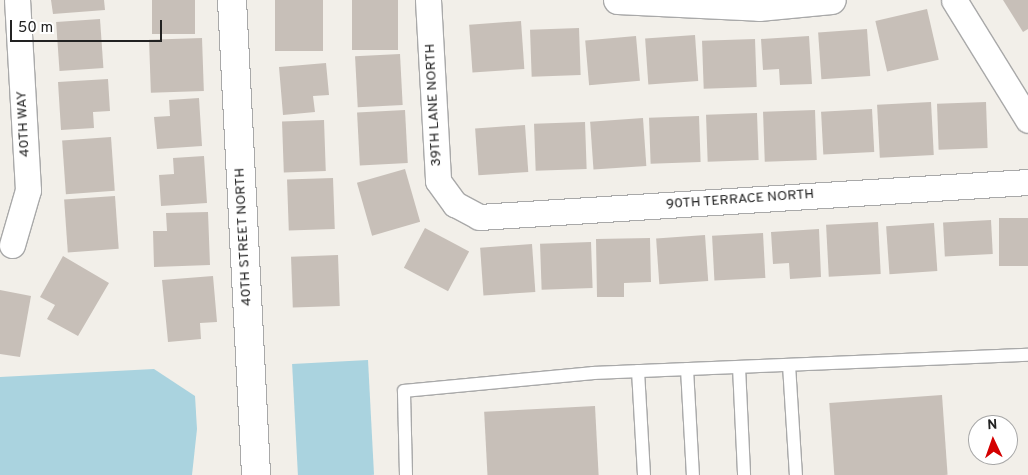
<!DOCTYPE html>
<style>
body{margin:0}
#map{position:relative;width:1028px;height:475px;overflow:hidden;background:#f2efe9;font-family:Overpass,sans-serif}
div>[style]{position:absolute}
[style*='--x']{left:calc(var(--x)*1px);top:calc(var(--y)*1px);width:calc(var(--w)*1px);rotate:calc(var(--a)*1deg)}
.water>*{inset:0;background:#aad3df;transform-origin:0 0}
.building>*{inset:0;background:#c7bfb8;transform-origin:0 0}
.roads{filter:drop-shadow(1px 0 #a9a9a9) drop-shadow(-1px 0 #a9a9a9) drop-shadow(0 1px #a9a9a9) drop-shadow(0 -1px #a9a9a9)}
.service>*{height:12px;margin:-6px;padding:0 6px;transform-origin:6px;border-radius:6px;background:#fff}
.minor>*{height:25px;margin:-12.5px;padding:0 12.5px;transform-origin:12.5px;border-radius:12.5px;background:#fff}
.tertiary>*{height:28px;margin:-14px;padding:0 14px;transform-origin:14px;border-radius:14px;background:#fff}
span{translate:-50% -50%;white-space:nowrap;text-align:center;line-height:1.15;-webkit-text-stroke:4px #fff;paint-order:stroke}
.street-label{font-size:14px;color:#222}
.north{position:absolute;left:968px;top:415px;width:50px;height:50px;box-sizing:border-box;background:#fff;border:1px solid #a7a7a7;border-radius:50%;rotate:357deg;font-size:14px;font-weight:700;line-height:20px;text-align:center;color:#222}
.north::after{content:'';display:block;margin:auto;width:18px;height:22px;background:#d40000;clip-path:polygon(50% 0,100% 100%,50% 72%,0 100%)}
.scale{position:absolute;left:10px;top:20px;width:152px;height:22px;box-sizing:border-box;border:2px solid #222;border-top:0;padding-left:6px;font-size:15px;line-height:18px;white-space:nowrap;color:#222;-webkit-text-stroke:4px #fff;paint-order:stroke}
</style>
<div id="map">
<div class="water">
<i style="left:368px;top:360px;width:115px;height:76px;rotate:87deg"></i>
<i style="clip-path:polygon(154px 369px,195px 396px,197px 429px,192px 475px,0 475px,0 377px)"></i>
</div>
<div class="building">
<i style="clip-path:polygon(51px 0,104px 0,105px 10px,53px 14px)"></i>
<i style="left:152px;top:0;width:43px;height:34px"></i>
<i style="left:275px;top:0;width:48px;height:51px"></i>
<i style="left:352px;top:0;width:46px;height:50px"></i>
<i style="clip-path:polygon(1003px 0,1028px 0,1028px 29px,1023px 32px)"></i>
<i style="left:927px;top:9px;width:52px;height:53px;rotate:77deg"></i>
<i style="left:100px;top:19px;width:49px;height:44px;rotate:86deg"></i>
<i style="left:521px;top:21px;width:48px;height:52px;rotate:86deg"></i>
<i style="left:579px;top:28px;width:47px;height:49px;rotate:88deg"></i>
<i style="left:867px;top:29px;width:47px;height:49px;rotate:86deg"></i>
<i style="left:695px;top:35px;width:46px;height:50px;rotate:86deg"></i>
<i style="left:636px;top:36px;width:45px;height:51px;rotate:85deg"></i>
<i style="clip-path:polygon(809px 36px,812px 84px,780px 85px,779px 69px,763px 70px,761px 39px)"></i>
<i style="left:202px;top:38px;width:53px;height:53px;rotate:88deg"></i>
<i style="left:755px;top:39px;width:48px;height:53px;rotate:88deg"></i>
<i style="left:400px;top:54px;width:51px;height:45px;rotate:87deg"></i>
<i style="clip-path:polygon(326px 63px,329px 95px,313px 96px,315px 112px,283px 115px,279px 67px)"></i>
<i style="clip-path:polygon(108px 79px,110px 111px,93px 112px,94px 128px,61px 130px,58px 82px)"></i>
<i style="clip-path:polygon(199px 98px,202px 146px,157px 149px,154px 117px,170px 116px,169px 100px)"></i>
<i style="left:931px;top:102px;width:53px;height:54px;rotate:87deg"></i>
<i style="left:986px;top:102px;width:46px;height:49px;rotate:88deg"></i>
<i style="left:872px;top:109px;width:43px;height:51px;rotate:87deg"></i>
<i style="left:405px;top:110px;width:53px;height:48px;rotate:87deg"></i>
<i style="left:815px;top:110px;width:50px;height:52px;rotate:88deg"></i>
<i style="left:757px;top:113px;width:47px;height:51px;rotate:88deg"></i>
<i style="left:699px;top:116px;width:46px;height:50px;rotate:88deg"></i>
<i style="left:643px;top:118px;width:48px;height:53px;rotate:86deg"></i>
<i style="left:324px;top:120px;width:51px;height:42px;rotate:88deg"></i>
<i style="left:585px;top:122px;width:47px;height:51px;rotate:88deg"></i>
<i style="left:525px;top:125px;width:47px;height:50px;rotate:86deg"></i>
<i style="left:111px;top:137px;width:54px;height:49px;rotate:86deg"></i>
<i style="clip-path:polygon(204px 156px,207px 203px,161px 206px,159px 175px,174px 174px,173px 158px)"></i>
<i style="left:405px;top:169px;width:55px;height:50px;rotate:74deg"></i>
<i style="left:333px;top:178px;width:51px;height:46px;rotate:88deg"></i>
<i style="left:115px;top:196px;width:53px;height:51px;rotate:86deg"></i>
<i style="clip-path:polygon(208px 212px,210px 265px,154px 267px,153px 231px,167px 231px,166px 213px)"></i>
<i style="left:1028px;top:218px;width:48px;height:29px;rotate:90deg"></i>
<i style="left:991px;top:220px;width:34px;height:48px;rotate:87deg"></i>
<i style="left:878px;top:222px;width:52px;height:52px;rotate:87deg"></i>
<i style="left:934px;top:223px;width:48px;height:48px;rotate:86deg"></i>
<i style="left:425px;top:228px;width:50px;height:45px;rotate:28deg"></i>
<i style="clip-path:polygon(819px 229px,821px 277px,790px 279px,789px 263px,773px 264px,771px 232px)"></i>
<i style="left:763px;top:233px;width:45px;height:51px;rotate:87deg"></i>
<i style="left:705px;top:235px;width:46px;height:49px;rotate:86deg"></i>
<i style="clip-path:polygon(650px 238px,651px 282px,624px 283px,624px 297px,597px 297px,596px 239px)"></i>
<i style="left:591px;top:242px;width:46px;height:51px;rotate:88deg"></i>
<i style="left:532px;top:244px;width:48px;height:52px;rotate:86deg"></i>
<i style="left:338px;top:255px;width:51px;height:47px;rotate:88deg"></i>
<i style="clip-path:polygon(63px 256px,109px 283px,78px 336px,47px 319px,55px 305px,40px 297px)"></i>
<i style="clip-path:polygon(213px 276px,217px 322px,200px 323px,201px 339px,168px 342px,162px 280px)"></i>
<i style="clip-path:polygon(0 290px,31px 296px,20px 357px,0 354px)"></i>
<i style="left:942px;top:395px;width:80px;height:113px;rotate:86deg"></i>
<i style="left:595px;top:406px;width:69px;height:111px;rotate:87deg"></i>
</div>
<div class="roads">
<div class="service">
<i style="--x:789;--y:365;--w:110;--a:86.4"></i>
<i style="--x:739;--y:367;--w:108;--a:87.3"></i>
<i style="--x:687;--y:369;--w:106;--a:86.8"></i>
<i style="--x:638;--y:371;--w:104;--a:86.7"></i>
<i style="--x:406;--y:475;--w:84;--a:-91.4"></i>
<i style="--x:404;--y:391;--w:190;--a:-5.4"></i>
<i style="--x:593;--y:373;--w:435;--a:-2.4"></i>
</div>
<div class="minor">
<i style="--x:428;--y:0;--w:181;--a:86.8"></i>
<i style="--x:438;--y:181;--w:29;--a:54"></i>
<i style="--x:455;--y:204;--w:27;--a:28"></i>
<i style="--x:479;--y:217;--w:550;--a:-3.65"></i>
<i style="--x:954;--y:0;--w:141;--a:58.3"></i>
<i style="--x:12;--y:245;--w:57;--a:-73.8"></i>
<i style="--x:28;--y:190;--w:190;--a:-93.3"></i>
</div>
<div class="tertiary">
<i style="--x:232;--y:0;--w:476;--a:87.1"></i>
<i style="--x:618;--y:0;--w:141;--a:2.8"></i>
<i style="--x:759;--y:7;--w:73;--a:-5.5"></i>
</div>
</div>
<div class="street-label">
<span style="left:434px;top:105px;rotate:-93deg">39TH LANE NORTH</span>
<span style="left:24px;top:124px;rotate:-93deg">40TH WAY</span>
<span style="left:740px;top:200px;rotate:-4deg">90TH TERRACE NORTH</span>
<span style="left:244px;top:237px;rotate:-93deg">40TH STREET NORTH</span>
</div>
<div class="north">N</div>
<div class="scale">50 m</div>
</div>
